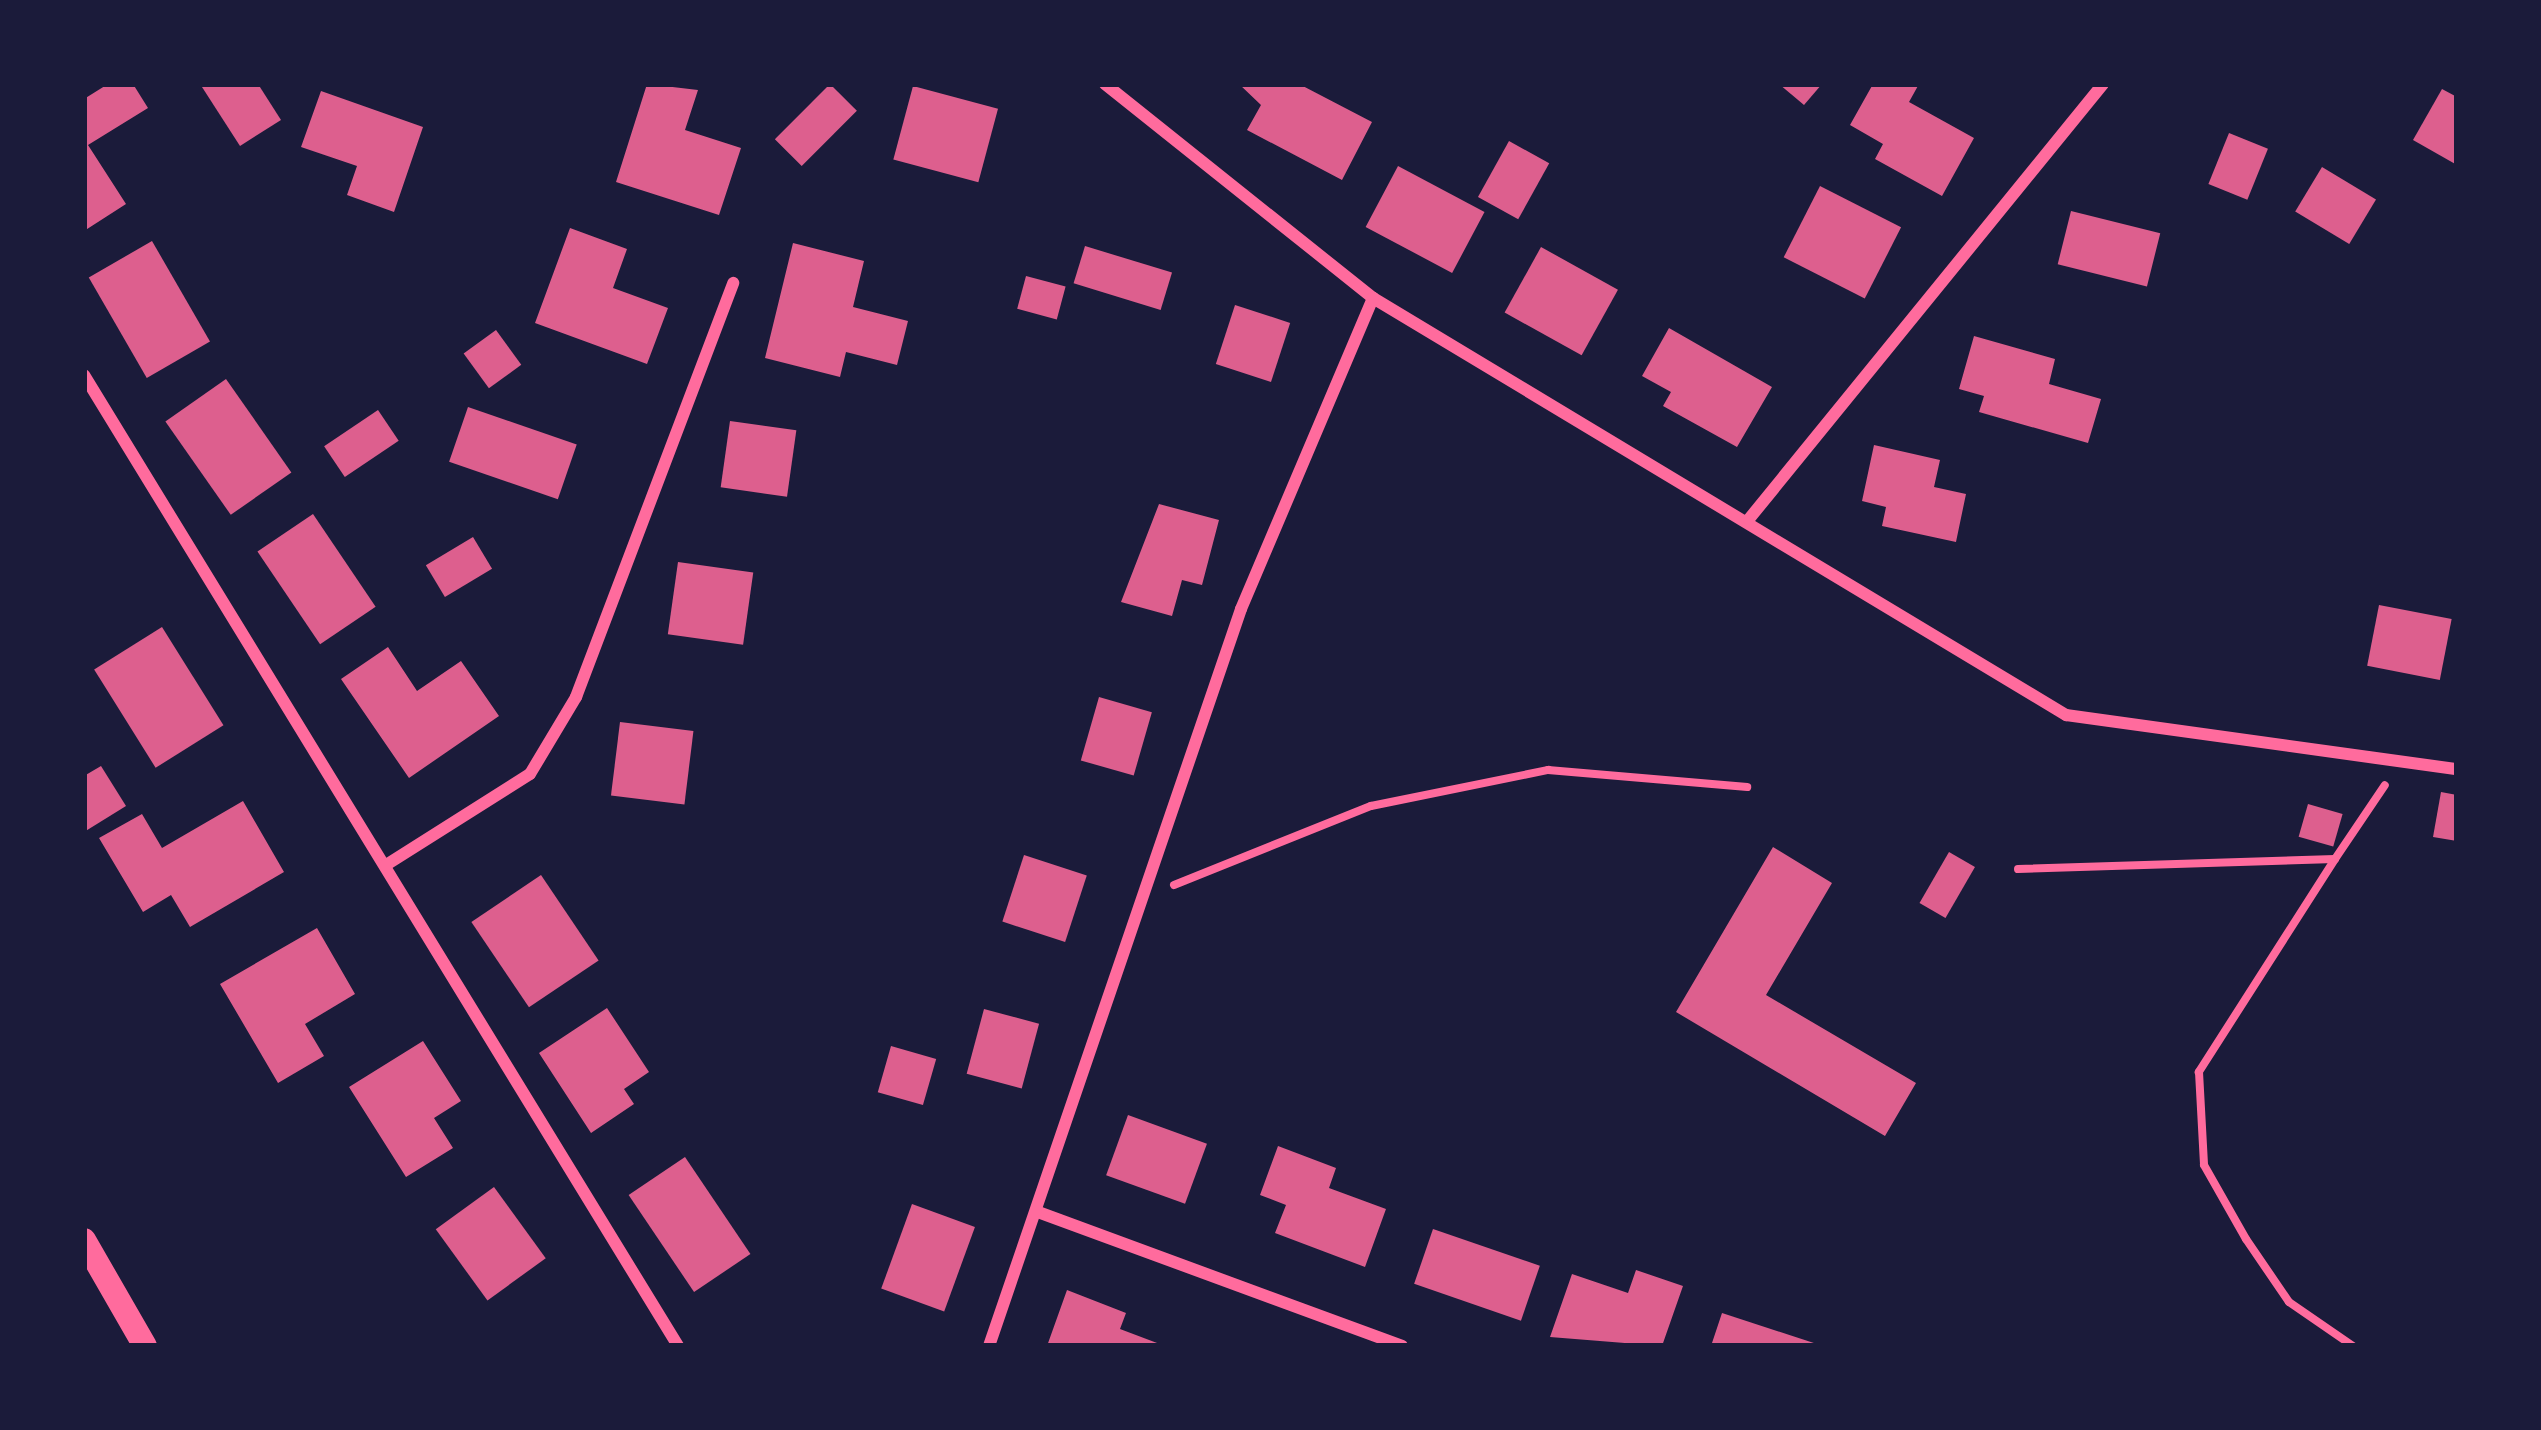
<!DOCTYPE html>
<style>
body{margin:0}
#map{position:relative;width:2541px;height:1430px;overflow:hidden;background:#1b1b3a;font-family:"Roboto Serif",serif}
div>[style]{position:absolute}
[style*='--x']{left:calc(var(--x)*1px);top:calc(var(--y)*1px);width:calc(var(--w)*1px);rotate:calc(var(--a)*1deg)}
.building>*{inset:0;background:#dd5f8e;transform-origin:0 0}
.path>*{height:8px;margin:-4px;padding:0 4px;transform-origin:4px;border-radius:4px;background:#ff6b9d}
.minor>*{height:12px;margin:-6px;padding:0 6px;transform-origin:6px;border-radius:6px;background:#ff6b9d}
.secondary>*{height:24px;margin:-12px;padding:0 12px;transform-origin:12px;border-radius:12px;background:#ff6b9d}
span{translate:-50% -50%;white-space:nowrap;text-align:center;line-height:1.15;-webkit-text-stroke:9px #1b1b3a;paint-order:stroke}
.frame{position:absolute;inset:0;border:87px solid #1b1b3a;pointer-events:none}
</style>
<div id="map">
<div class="building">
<i style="clip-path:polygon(108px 84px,133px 84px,148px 108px,88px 145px,126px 204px,84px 231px,84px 99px)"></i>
<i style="clip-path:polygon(258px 84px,281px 120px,240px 146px,202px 87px)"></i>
<i style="clip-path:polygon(647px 84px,698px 90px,685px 130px,741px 148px,719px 215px,616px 182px)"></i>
<i style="left:830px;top:84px;width:38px;height:78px;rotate:45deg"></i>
<i style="clip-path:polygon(1239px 84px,1299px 84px,1372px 122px,1342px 180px,1247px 130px,1261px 105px)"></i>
<i style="clip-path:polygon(1779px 84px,1822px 84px,1804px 105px)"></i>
<i style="clip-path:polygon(1873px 84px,1919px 84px,1909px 102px,1974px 138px,1942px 196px,1875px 159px,1883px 144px,1850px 125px)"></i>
<i style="left:913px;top:86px;width:88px;height:76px;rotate:15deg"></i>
<i style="clip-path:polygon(2442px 89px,2457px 97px,2457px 165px,2413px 140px)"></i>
<i style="clip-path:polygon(321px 91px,423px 127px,394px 212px,347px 195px,357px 166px,301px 147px)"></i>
<i style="left:2229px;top:133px;width:42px;height:55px;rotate:22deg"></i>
<i style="left:1509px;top:141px;width:46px;height:64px;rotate:29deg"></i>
<i style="left:1398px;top:166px;width:98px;height:69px;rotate:28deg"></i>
<i style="left:2322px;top:167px;width:63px;height:52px;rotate:31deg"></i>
<i style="left:1820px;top:186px;width:91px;height:80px;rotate:27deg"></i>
<i style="left:2071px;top:211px;width:92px;height:55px;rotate:14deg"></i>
<i style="clip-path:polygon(570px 228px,627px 249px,613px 288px,668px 308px,647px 364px,535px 323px)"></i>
<i style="left:152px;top:241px;width:116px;height:73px;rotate:60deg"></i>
<i style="clip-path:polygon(793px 243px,864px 261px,853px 307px,908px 321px,897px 365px,846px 352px,840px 377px,765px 358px)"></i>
<i style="left:1085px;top:246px;width:91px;height:39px;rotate:17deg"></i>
<i style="left:1541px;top:247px;width:88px;height:75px;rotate:29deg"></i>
<i style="left:1026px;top:276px;width:41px;height:34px;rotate:15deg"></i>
<i style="left:1235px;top:305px;width:58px;height:62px;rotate:18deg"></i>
<i style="clip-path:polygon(1669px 328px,1772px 387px,1737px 447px,1663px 406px,1671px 392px,1642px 376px)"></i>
<i style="left:496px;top:330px;width:43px;height:40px;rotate:54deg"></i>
<i style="clip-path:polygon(1974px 336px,2055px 359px,2049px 384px,2101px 399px,2088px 443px,1979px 412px,1984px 396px,1959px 389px)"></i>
<i style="left:226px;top:379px;width:114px;height:74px;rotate:55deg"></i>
<i style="left:468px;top:407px;width:115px;height:58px;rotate:19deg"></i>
<i style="left:378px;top:410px;width:37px;height:65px;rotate:56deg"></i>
<i style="left:730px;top:421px;width:67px;height:67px;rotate:8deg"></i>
<i style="clip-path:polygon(1874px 445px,1940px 460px,1934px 487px,1966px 494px,1956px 542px,1882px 526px,1886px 507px,1862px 501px)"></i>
<i style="clip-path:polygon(1159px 504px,1219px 520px,1202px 585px,1182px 580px,1172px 616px,1121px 602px)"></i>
<i style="left:313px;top:514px;width:112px;height:67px;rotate:56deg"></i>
<i style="left:473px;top:537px;width:37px;height:55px;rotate:59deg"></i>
<i style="left:678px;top:562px;width:76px;height:73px;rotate:8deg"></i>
<i style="left:2379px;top:605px;width:74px;height:62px;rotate:11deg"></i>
<i style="left:162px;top:627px;width:116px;height:80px;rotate:58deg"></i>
<i style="clip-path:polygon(388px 647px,417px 691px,461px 661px,499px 716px,409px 778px,341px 679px)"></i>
<i style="left:1099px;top:697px;width:55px;height:66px;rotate:16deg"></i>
<i style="left:620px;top:722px;width:74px;height:74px;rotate:7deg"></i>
<i style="clip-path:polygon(101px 766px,126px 806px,84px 832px,84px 776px)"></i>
<i style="clip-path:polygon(2441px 792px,2457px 795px,2457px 841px,2433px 837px)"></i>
<i style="clip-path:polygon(243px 801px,284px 872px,190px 927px,171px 895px,143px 912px,99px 838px,142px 814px,162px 848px)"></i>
<i style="left:2308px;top:804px;width:36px;height:34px;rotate:16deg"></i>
<i style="clip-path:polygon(1773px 847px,1832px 883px,1766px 995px,1916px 1083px,1885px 1136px,1676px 1012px)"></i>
<i style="left:1949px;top:852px;width:30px;height:59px;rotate:30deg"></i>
<i style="left:1024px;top:855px;width:66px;height:70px;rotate:18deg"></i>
<i style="left:541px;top:875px;width:103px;height:84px;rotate:56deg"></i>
<i style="clip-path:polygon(317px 928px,355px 994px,305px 1024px,324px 1056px,278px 1083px,220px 984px)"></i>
<i style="clip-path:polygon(607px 1008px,649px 1072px,624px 1089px,634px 1104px,591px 1133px,539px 1053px)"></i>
<i style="left:984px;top:1009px;width:57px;height:67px;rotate:15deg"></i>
<i style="clip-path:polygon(423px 1041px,461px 1101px,434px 1118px,453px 1148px,406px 1177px,349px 1087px)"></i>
<i style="left:891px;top:1046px;width:47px;height:48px;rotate:16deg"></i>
<i style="left:1128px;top:1115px;width:84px;height:64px;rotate:20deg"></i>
<i style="clip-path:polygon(1278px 1146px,1336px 1168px,1329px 1188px,1386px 1209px,1365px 1267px,1275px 1233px,1286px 1205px,1260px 1195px)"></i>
<i style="left:685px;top:1157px;width:117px;height:68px;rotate:56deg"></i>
<i style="left:494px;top:1187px;width:88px;height:72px;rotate:54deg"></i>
<i style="left:912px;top:1204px;width:67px;height:90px;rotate:20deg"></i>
<i style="left:1433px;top:1229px;width:113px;height:58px;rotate:19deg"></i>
<i style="clip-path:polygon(1636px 1270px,1683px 1286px,1662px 1346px,1550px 1337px,1572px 1274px,1628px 1293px)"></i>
<i style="clip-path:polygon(1067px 1290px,1126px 1313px,1120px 1329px,1165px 1346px,1047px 1346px)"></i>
<i style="clip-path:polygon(1722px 1313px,1820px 1345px,1820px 1346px,1711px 1346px)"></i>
</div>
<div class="path">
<i style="--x:2335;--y:859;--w:253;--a:122.6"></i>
<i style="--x:2199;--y:1072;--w:93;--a:86.9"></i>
<i style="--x:2204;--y:1165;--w:85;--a:60.4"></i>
<i style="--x:2246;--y:1239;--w:76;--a:55.7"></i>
<i style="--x:2289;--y:1302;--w:78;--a:34.5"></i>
<i style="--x:2018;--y:869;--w:317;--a:-1.8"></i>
<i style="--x:2335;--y:859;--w:89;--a:-56"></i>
<i style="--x:1174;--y:885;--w:212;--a:-21.9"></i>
<i style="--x:1371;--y:806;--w:181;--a:-11.5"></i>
<i style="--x:1548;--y:770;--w:200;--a:4.9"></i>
</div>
<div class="minor">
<i style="--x:1105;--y:84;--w:343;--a:38.6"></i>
<i style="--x:1373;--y:298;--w:809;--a:31.04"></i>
<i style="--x:2066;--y:715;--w:395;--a:7.9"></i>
<i style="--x:84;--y:375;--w:1138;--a:58.54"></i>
<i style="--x:1749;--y:519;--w:561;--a:-50.86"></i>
<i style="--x:386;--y:865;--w:170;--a:-32.3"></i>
<i style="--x:530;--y:774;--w:90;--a:-59.1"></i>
<i style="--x:576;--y:697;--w:443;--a:-69.2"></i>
<i style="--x:1038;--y:1212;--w:388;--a:20.2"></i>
<i style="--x:989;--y:1346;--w:779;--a:-71.12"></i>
<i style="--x:1241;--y:609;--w:338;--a:-67"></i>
</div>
<div class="secondary">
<i style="--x:84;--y:1240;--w:122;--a:60.1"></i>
</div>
<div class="frame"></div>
</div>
